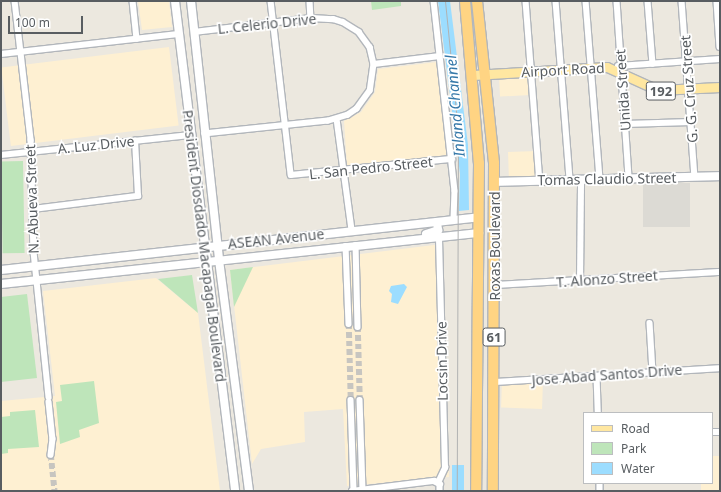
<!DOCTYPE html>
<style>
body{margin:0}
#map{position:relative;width:721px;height:492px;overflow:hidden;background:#ece8df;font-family:"Noto Sans",sans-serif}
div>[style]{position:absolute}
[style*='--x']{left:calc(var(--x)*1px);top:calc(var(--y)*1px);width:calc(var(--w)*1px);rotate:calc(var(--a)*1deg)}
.commercial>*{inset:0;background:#fef0d2;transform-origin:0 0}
.industrial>*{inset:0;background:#dcdad4;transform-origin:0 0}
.green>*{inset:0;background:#bee5ba;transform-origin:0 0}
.water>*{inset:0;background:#9cddff;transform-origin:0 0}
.street-tunnel>*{height:5.5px;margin-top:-2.75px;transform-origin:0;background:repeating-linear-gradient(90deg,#c7c5c0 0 5.5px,transparent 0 8.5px)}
.roads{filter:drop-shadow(1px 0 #b2b6bb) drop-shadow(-1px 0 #b2b6bb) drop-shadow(0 1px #b2b6bb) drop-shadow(0 -1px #b2b6bb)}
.street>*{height:5.5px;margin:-2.75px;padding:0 2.75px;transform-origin:2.75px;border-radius:2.75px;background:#fff}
.secondary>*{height:8px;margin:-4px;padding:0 4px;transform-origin:4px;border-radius:4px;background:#fff}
.primary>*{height:9px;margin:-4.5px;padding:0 4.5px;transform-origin:4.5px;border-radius:4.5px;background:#ffe7a1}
.highway>*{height:10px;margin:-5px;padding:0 5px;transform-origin:5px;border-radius:5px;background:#ffd483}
.tram>*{height:1px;margin:-0.5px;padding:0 0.5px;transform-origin:0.5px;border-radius:0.5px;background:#b1b2b2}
span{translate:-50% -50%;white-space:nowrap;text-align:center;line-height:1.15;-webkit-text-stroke:3.5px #fff;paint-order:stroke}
.shield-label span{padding:1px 3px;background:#fff;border:1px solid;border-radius:3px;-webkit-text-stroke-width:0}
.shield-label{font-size:13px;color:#585d61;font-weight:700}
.street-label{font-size:14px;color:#585d61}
.water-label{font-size:15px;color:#3679a9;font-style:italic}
.frame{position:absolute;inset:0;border:2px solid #585d61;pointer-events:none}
.legend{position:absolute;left:583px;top:412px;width:130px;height:72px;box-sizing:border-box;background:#fff;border:1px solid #bcbec0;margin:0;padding:5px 7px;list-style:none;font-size:12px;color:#585d61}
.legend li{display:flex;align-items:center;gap:8px;height:20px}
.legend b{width:20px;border:1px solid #bcbec0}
.scale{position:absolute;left:8px;top:16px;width:75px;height:18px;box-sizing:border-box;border:2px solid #585d61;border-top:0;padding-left:5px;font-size:12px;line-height:14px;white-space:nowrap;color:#585d61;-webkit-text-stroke:3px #fff;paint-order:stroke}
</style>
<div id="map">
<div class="commercial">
<i style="clip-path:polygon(138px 1px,169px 1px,172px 27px,142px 30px)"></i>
<i style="left:169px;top:47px;width:79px;height:169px;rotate:83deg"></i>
<i style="clip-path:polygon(437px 62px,449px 158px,347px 166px,344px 121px,361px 112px,375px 92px,378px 69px)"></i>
<i style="left:529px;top:76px;width:19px;height:30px;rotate:87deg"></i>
<i style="left:537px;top:151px;width:25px;height:29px;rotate:88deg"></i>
<i style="clip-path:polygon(442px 244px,449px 477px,347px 486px,343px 409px,304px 412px,305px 442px,261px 449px,252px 464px,230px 270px)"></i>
<i style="clip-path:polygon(156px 278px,198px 313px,220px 491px,1px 491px,1px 401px,55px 396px,43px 291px)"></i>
<i style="left:543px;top:381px;width:28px;height:41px;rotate:92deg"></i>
<i style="clip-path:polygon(712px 456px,720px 456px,720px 491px,701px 491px,701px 483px,712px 483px)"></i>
</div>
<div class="industrial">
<i style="left:643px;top:183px;width:47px;height:44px"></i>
</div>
<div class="green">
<i style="clip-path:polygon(371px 1px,401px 1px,401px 6px,372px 10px)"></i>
<i style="left:23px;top:161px;width:92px;height:22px;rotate:89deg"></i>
<i style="clip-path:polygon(253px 267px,234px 307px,230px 270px)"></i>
<i style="clip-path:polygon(192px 275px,198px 313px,158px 279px)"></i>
<i style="clip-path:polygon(27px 294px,37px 378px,1px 382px,1px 297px)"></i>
<i style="clip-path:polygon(94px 381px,99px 423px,79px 430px,80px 437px,60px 444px,56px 402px,62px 401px,60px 385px)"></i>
<i style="clip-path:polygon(35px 410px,39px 447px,8px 449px,8px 453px,1px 454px,1px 417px,10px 416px,10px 412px)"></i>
</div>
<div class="water">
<i style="clip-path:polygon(438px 1px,450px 1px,468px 145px,469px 210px,459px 211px,460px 174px)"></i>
<i style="clip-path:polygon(404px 284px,407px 287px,398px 304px,391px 302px,392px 294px,389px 291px,391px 286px)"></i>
<i style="left:452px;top:465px;width:12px;height:26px"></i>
</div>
<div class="street-tunnel">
<i style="--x:349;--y:324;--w:76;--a:88.5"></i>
<i style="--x:358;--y:327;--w:73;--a:88.4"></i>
<i style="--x:51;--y:455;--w:36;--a:84"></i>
</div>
<div class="roads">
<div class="street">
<i style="--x:15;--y:1;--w:140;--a:83.4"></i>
<i style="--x:31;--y:140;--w:112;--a:88.5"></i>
<i style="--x:34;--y:252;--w:146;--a:84.1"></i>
<i style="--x:133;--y:1;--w:38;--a:84"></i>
<i style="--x:271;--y:1;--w:175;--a:83.4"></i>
<i style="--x:291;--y:175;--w:162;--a:-5.7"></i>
<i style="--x:310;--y:1;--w:17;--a:87"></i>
<i style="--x:434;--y:1;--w:191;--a:83.7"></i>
<i style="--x:455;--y:191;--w:29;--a:92"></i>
<i style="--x:526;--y:1;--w:181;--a:85.6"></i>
<i style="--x:556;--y:1;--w:180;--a:85.5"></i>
<i style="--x:586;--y:1;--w:179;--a:85.5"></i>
<i style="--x:617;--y:1;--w:178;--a:86.1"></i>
<i style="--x:648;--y:1;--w:63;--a:85.5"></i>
<i style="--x:682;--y:1;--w:176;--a:85.8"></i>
<i style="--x:717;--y:1;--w:46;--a:86.3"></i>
<i style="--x:194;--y:32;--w:118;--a:-6.8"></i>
<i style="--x:311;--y:18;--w:22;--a:3"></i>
<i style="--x:333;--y:19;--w:10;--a:17"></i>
<i style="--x:343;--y:22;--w:19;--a:32"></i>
<i style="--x:359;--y:32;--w:19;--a:54"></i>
<i style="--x:370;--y:47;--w:17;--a:77"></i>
<i style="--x:374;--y:64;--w:27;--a:98"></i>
<i style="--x:370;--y:91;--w:22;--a:126"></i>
<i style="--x:357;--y:109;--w:11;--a:146"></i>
<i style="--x:348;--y:115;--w:21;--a:163"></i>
<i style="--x:328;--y:121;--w:124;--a:174"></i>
<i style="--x:1;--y:54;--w:178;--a:-6.4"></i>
<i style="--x:374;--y:64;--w:66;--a:-6.9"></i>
<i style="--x:618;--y:66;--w:102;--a:-3.9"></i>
<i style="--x:337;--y:119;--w:112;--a:82.3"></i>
<i style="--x:625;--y:124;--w:66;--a:-1.7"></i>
<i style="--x:1;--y:155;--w:190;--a:-6"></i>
<i style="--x:33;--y:209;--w:106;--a:-7.1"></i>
<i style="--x:138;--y:196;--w:55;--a:-93.1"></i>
<i style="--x:356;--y:245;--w:82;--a:88.6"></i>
<i style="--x:346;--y:246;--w:78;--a:87.8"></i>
<i style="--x:580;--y:281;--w:101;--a:-89.4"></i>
<i style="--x:494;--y:285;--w:226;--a:-3.3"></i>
<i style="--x:650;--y:323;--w:49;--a:86.5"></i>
<i style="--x:597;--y:376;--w:37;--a:88"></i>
<i style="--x:494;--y:382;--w:226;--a:-3.5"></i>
<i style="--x:351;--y:400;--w:91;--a:88.1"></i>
<i style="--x:360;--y:400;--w:91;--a:88.1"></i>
<i style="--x:49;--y:402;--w:37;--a:84"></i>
<i style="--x:53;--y:439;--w:16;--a:97"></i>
<i style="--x:712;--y:432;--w:8;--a:0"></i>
<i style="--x:438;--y:483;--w:17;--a:-65"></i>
<i style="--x:445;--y:468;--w:231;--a:-91.5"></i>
<i style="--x:600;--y:483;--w:8;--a:90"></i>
<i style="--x:352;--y:491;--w:83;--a:-7"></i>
<i style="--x:434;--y:481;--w:7;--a:27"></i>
<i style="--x:440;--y:484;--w:7;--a:90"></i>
</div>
<div class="secondary">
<i style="--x:175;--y:1;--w:494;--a:83"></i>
<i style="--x:191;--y:1;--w:261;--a:83.8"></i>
<i style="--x:219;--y:260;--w:233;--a:82.6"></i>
<i style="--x:495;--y:182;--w:225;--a:-1.5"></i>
<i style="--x:426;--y:234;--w:13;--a:-18"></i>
<i style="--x:438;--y:230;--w:8;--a:-97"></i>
<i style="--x:1;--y:270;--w:481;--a:-6.3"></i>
<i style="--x:1;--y:284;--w:481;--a:-6.1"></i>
</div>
<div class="primary">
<i style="--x:473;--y:75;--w:134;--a:-3.4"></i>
<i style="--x:607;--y:67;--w:56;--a:24.3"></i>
<i style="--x:658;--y:90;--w:62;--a:-2.8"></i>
</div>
<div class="highway">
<i style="--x:465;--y:1;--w:163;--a:85.1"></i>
<i style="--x:479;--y:163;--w:328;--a:90.5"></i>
<i style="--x:477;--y:1;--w:163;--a:84"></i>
<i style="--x:494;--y:163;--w:328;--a:90.2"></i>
</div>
</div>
<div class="tram">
<i style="--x:445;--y:1;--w:131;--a:84.3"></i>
<i style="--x:458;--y:131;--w:360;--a:90.2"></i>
</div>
<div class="shield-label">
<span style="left:661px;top:91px">192</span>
<span style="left:494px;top:337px">61</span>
</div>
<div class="street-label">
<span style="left:267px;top:24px;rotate:-6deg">L. Celerio Drive</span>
<span style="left:563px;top:70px;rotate:-3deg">Airport Road</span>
<span style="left:689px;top:89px;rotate:-94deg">G. G. Cruz Street</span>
<span style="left:623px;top:90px;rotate:-94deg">Unida Street</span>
<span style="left:96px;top:145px;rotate:-6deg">A. Luz Drive</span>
<span style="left:371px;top:168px;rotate:-6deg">L. San Pedro Street</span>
<span style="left:607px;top:179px;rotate:-1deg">Tomas Claudio Street</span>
<span style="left:32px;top:199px;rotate:-92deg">N. Abueva Street</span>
<span style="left:276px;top:239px;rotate:-6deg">ASEAN Avenue</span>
<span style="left:204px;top:246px;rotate:83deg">President Diosdado Macapagal Boulevard</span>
<span style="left:495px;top:246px;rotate:-90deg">Roxas Boulevard</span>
<span style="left:607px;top:279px;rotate:-4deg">T. Alonzo Street</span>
<span style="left:442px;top:361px;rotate:-91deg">Locsin Drive</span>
<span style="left:607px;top:375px;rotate:-4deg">Jose Abad Santos Drive</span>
</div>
<div class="water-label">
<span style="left:455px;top:106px;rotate:-95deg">Inland Channel</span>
</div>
<div class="frame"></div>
<ul class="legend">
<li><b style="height:5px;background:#ffe7a1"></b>Road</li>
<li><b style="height:11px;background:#bee5ba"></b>Park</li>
<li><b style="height:11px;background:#9cddff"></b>Water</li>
</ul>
<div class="scale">100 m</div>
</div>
